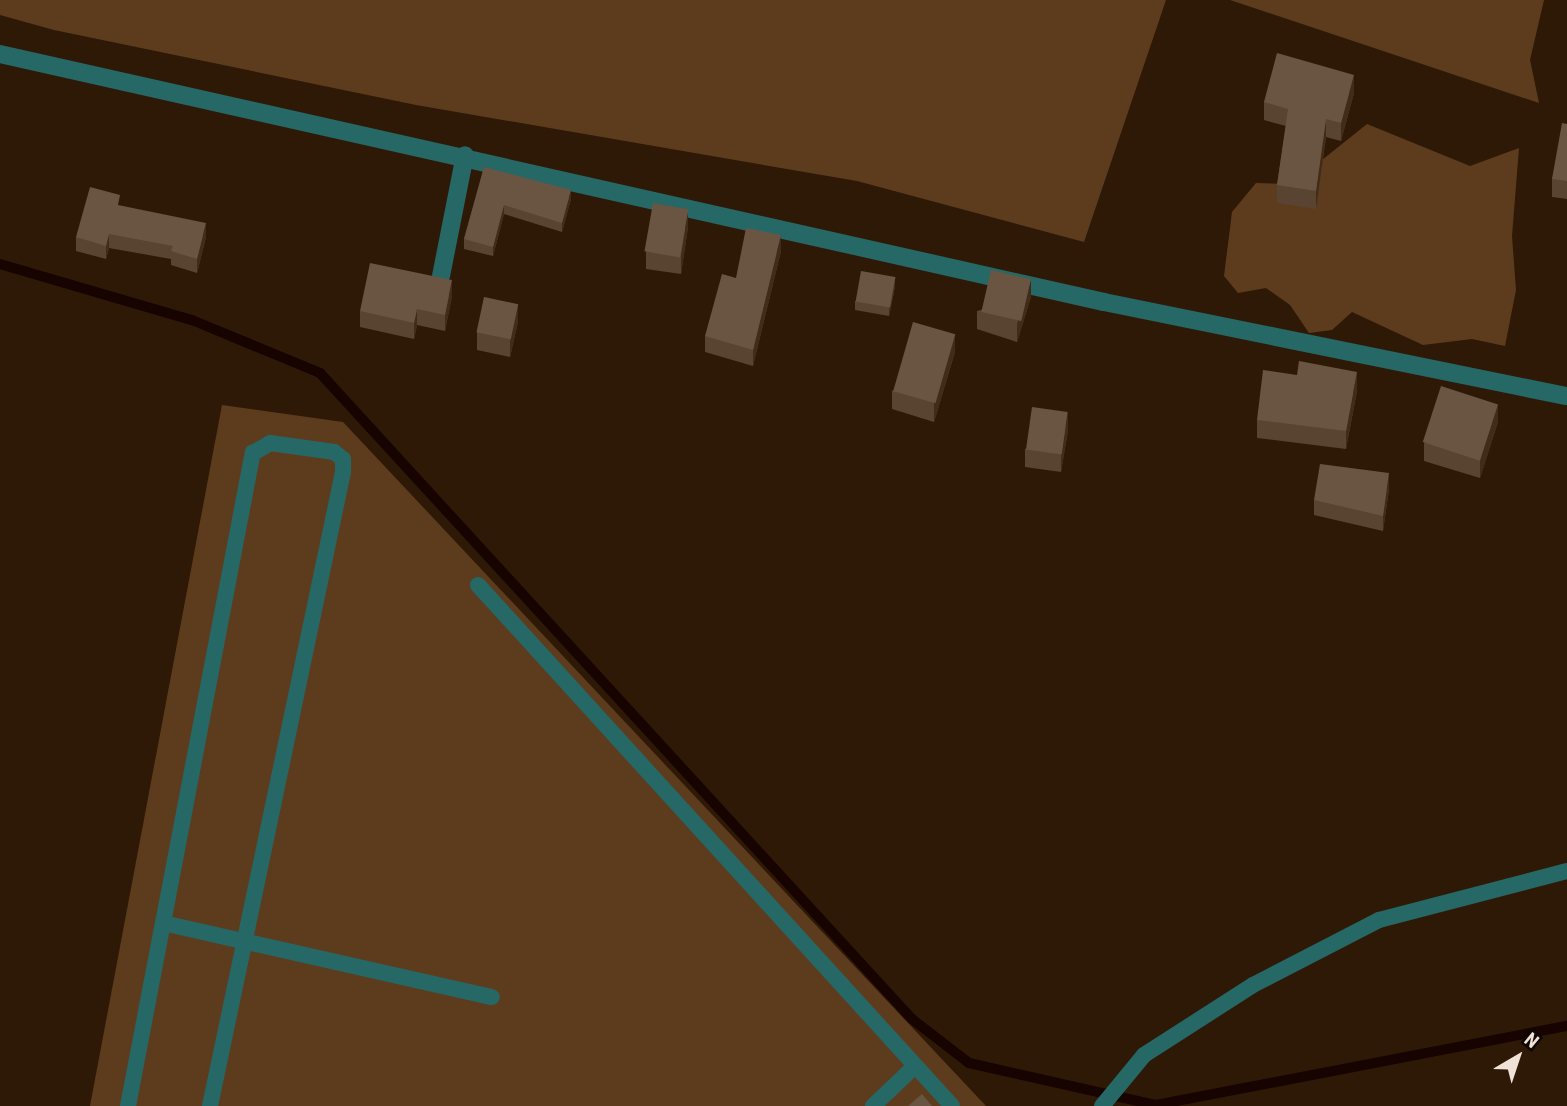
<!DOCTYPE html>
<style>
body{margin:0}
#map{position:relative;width:1567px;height:1106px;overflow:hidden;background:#2e1907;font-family:"Roboto Condensed",sans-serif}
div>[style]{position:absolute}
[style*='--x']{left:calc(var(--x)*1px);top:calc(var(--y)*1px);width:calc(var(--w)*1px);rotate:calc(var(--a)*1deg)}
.green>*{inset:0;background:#5d3c1e}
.stream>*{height:10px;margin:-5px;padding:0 5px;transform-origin:5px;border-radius:5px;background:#170300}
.service>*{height:16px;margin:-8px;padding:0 8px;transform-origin:8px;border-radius:8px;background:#266866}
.minor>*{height:18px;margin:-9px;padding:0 9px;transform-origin:9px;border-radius:9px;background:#266866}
.wall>*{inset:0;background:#594431}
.shaded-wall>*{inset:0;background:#412c18}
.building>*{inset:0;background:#6a5542;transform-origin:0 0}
span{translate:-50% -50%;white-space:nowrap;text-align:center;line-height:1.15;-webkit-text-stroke:7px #0f0702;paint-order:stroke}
.north{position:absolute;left:1483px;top:1022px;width:70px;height:70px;-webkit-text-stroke:5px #0f0702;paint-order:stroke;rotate:39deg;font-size:19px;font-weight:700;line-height:28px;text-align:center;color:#f1e2d7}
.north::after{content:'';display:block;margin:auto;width:24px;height:32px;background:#f1e2d7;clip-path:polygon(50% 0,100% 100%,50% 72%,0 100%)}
</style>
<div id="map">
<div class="green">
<i style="clip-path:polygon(0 0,1166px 0,1084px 242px,857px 181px,416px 105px,54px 30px,0 15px)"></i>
<i style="clip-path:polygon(1230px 0,1544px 0,1530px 60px,1539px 103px)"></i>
<i style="clip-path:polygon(1367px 124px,1470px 166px,1519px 148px,1512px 236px,1516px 290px,1505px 346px,1472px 339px,1423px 345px,1352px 312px,1332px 330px,1309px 333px,1290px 305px,1266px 288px,1238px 293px,1224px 276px,1232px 212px,1256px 183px,1292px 184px)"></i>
<i style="clip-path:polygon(222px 405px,343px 422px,986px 1106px,90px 1106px)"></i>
</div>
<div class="stream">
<i style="--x:0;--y:264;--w:200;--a:16.3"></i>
<i style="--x:192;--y:320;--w:139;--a:22.5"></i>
<i style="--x:320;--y:373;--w:876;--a:47.5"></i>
<i style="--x:912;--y:1019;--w:72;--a:37.7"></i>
<i style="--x:969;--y:1063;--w:192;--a:12.7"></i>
<i style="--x:1156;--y:1105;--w:419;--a:-10.9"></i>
</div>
<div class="service">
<i style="--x:478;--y:585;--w:704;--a:47.7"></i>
<i style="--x:163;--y:923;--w:479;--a:-79.2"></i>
<i style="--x:253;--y:453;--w:20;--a:-30"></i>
<i style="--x:270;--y:443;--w:65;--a:8"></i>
<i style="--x:334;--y:452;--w:11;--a:38"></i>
<i style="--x:343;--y:459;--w:13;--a:90"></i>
<i style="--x:343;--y:472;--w:648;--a:101.85"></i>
<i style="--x:128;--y:1106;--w:186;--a:-79.2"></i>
<i style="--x:163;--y:923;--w:337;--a:12.7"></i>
<i style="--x:873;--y:1106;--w:58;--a:-43.6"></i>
<i style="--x:1102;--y:1106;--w:66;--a:-50.5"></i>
<i style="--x:1144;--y:1055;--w:130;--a:-32.7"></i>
<i style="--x:1253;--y:985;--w:142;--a:-27.3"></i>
<i style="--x:1379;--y:920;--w:194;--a:-14.6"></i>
</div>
<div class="minor">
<i style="--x:0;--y:54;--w:1132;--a:12.66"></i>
<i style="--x:1104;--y:302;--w:472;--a:11.5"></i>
<i style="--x:441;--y:276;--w:123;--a:-78.8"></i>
</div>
<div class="wall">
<i style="clip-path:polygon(1354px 93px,1341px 141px,1326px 137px,1316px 209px,1277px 203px,1277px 185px,1286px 126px,1264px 120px,1264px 102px)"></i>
<i style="clip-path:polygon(1567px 124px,1567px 199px,1552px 197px,1552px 179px)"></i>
<i style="clip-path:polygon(484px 167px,571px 199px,562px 232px,504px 214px,493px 256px,464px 249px,464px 239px)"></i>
<i style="clip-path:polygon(120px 206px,206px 237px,197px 273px,171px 265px,171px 259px,109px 248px,106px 259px,76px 251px,76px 237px)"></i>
<i style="clip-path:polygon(688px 227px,681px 274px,646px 269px,646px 251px)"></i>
<i style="clip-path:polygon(781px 251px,753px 366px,705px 352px,705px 336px,736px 278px)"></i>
<i style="clip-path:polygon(895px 287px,889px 316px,855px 310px,855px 301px)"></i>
<i style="clip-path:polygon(452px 296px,445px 331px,417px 325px,414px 339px,360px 327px,360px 311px)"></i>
<i style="clip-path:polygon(1031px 297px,1017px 342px,977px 329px,977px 311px)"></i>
<i style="clip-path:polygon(518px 322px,510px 357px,477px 350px,477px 332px)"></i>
<i style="clip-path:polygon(955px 352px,934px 422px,892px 409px,892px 391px)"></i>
<i style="clip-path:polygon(1357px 391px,1346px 449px,1257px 438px,1257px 420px)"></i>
<i style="clip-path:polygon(1498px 422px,1480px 478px,1424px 461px,1424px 443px)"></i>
<i style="clip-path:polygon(1068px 430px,1061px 472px,1025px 467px,1025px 449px)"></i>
<i style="clip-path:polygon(1389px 489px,1383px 531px,1314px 515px,1314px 500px)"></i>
</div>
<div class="shaded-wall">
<i style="clip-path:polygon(1354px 75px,1354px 93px,1341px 141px,1341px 123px)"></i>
<i style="clip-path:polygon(1326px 119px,1326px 137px,1316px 209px,1316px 191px)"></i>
<i style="clip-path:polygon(571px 190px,571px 199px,562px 232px,562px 223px)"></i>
<i style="clip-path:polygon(504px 205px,504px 214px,493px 256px,493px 247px)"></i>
<i style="clip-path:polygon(688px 209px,688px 227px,681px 274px,681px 256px)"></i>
<i style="clip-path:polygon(206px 223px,206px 237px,197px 273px,197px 259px)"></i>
<i style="clip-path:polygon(109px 234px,109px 248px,106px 259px,106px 246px)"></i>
<i style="clip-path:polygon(781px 235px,781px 251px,753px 366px,753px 350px)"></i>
<i style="clip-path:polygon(895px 277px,895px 287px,889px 316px,889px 307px)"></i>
<i style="clip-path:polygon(1031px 279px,1031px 297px,1017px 342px,1017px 324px)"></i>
<i style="clip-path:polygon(452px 280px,452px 296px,445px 331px,445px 315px)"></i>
<i style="clip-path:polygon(518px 304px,518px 322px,510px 357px,510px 339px)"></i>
<i style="clip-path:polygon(417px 309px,417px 325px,414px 339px,414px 323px)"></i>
<i style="clip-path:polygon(955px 334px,955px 352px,934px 422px,934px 403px)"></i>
<i style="clip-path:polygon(1357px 372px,1357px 391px,1346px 449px,1346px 431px)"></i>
<i style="clip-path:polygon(1498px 404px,1498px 422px,1480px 478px,1480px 460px)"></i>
<i style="clip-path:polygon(1068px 412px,1068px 430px,1061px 472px,1061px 454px)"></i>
<i style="clip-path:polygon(1389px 473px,1389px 489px,1383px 531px,1383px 516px)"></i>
</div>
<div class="building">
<i style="clip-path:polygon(1277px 53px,1354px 75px,1341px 123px,1326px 119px,1316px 191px,1277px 185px,1288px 109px,1264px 102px)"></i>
<i style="clip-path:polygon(1562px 123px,1567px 124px,1567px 181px,1552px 179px)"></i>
<i style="clip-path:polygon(484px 167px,571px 190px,562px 223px,504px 205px,493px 247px,464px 239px)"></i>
<i style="clip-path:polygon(90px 187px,120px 195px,118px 205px,206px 223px,197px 259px,171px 251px,173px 246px,109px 234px,106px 246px,76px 237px)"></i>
<i style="left:653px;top:203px;width:36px;height:49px;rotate:10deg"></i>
<i style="clip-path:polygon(746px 228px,781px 235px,753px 350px,705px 336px,722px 274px,736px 278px)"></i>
<i style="clip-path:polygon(370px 263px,452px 280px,445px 315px,417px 309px,414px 323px,360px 311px)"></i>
<i style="left:991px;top:270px;width:41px;height:43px;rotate:13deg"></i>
<i style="left:861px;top:271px;width:35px;height:31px;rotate:10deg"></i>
<i style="left:484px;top:297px;width:35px;height:36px;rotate:12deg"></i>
<i style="left:913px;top:322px;width:44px;height:72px;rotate:16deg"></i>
<i style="clip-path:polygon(1299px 361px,1357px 372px,1346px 431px,1257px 420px,1263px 370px,1297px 375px)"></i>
<i style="left:1441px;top:386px;width:60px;height:59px;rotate:18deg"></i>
<i style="left:1032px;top:407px;width:36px;height:43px;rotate:8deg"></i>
<i style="clip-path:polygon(1320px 464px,1389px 473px,1383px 516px,1314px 500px)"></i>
<i style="clip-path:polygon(922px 1094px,932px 1106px,908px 1106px)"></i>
</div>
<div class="north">N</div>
</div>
